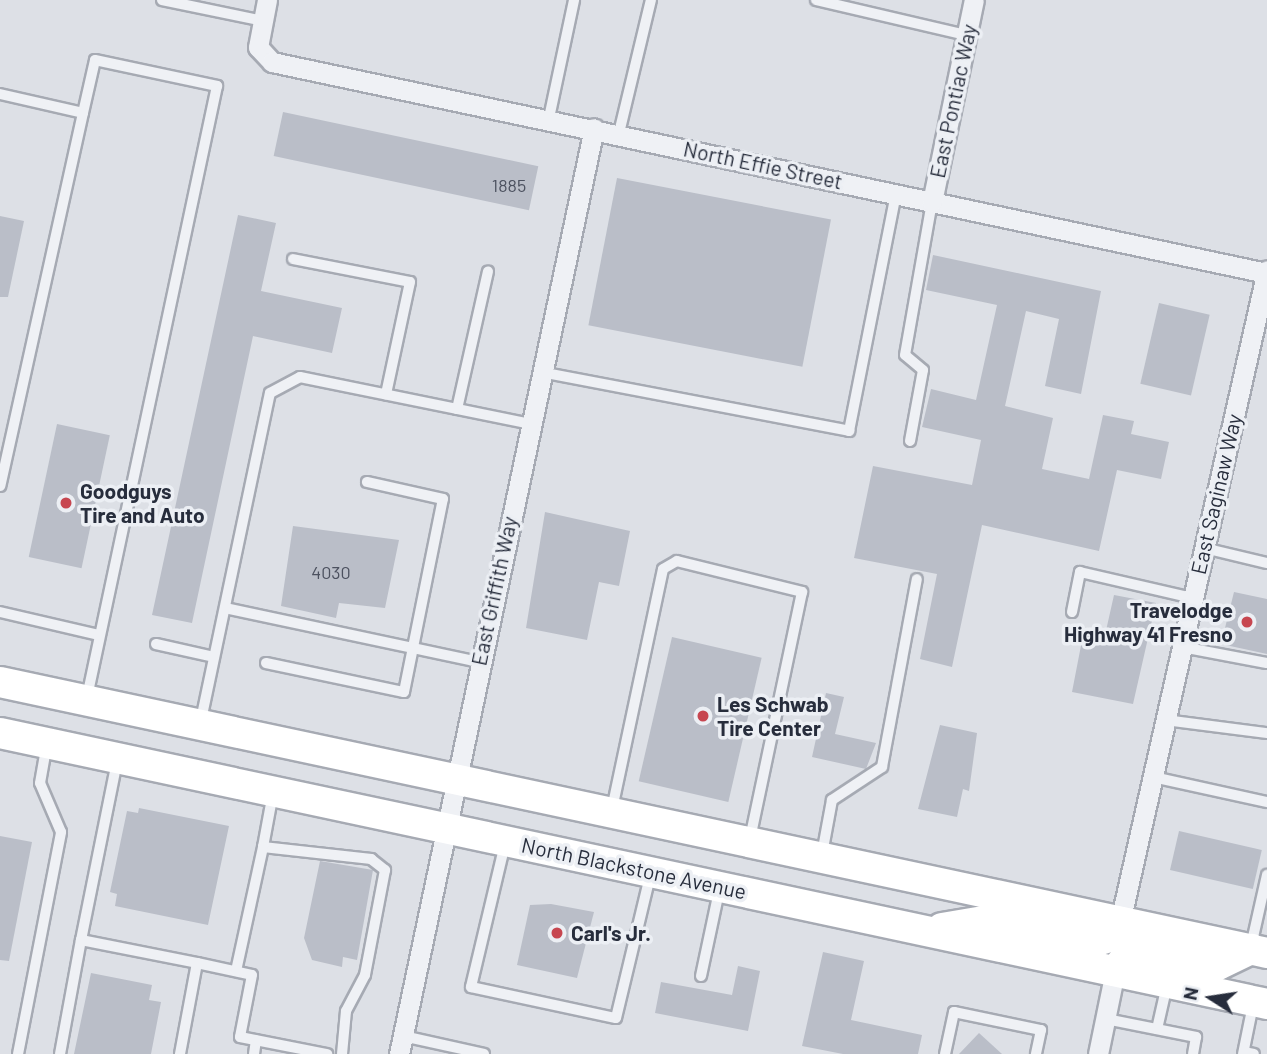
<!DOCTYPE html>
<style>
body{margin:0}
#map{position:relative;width:1267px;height:1054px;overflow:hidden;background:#dde0e6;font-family:Barlow,sans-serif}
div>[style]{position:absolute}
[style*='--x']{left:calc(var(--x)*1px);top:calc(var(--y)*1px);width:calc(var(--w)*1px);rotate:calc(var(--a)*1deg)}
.building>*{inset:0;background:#babec8;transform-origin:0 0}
.roads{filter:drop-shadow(2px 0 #a6aab3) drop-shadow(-2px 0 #a6aab3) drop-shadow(0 2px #a6aab3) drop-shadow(0 -2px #a6aab3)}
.service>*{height:10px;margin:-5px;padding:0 5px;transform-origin:5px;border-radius:5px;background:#eff1f5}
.minor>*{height:19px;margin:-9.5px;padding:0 9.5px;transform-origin:9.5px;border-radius:9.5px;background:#eff1f5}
.primary>*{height:30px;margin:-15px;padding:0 15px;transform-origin:15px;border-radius:15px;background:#fff}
.dots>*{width:19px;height:19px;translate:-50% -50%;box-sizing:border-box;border:4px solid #eceff4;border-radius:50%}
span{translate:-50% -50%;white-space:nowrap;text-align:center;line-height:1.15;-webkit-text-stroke:7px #eceff4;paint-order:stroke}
.number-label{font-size:18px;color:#4c515f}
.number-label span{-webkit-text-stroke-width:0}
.street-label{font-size:21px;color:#272d3c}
.poi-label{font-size:21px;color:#272d3c;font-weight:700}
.left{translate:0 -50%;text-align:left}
.right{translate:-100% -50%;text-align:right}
.north{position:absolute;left:1176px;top:963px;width:70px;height:70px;-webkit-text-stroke:5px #eceff4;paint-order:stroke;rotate:282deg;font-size:19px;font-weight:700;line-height:28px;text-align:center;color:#272d3c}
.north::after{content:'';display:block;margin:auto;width:24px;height:32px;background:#272d3c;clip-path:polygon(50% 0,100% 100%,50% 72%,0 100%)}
</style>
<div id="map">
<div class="building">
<i style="left:283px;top:112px;width:261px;height:45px;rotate:12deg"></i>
<i style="left:617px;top:178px;width:218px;height:150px;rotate:11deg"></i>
<i style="clip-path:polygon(238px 215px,276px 223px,261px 291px,342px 308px,332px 353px,253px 336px,192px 623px,152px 615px)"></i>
<i style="clip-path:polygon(0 216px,24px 221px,8px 297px,0 297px)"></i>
<i style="clip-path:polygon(933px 255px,1101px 291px,1081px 394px,1045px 386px,1059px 319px,1026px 311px,1005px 406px,1053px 418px,1042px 469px,1089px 479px,1103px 415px,1134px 421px,1131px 434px,1169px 442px,1161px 479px,1117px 470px,1099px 551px,982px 525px,952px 667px,920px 659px,937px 574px,854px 558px,873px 466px,972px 485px,981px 440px,922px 427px,931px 389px,976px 400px,997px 305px,926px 290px)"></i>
<i style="left:1159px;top:303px;width:52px;height:83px;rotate:13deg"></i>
<i style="left:57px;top:424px;width:54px;height:136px;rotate:12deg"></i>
<i style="clip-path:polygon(545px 512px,630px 531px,619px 586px,599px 582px,587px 640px,526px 628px)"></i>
<i style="clip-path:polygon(293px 526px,399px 540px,385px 608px,339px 603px,336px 618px,281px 606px)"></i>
<i style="clip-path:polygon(1234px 592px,1267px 599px,1267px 654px,1221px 644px)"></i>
<i style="clip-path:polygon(1114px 595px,1156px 603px,1133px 704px,1072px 692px,1084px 630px,1105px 635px)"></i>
<i style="left:672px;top:637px;width:92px;height:148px;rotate:13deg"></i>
<i style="clip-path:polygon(826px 693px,844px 697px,835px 734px,876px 743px,866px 769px,812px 757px)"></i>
<i style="clip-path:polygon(940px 725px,977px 733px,969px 791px,963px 789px,957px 817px,918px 809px)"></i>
<i style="clip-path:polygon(139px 808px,229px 826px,208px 925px,115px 906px,117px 894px,110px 892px,127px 811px,138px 813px)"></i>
<i style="left:1179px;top:831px;width:85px;height:40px;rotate:13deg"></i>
<i style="clip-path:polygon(0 836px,32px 842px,9px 961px,0 960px)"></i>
<i style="clip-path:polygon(320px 861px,373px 870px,357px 960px,343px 957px,342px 967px,312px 960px,304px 938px)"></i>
<i style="clip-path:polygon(551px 904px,594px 912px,577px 978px,517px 965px,530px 905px)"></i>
<i style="clip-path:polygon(823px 952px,864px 961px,851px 1020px,922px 1035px,918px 1054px,843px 1054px,802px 1046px)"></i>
<i style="clip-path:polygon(738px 966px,760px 971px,748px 1031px,655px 1013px,661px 982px,732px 995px)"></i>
<i style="clip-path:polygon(91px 973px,152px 985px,149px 1000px,161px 1002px,151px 1054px,74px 1054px)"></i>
<i style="clip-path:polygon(979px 1033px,1002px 1054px,959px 1054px)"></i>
</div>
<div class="roads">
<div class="service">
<i style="--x:162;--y:0;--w:103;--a:11.7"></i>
<i style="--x:816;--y:0;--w:155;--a:13.1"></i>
<i style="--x:0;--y:94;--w:85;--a:12.9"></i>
<i style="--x:83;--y:113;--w:382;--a:102.5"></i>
<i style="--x:83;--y:113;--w:54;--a:-77.2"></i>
<i style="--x:95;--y:60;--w:125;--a:12"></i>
<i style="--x:217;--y:86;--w:625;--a:102.01"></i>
<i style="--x:549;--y:118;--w:121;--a:-78"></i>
<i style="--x:619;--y:133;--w:137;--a:-76.5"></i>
<i style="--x:293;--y:259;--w:119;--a:11.1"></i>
<i style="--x:410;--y:282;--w:115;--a:102.1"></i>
<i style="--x:541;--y:372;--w:314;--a:10.8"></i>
<i style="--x:849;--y:431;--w:242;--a:-78.8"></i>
<i style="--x:457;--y:409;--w:141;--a:-77.3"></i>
<i style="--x:910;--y:441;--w:72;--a:-79.6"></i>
<i style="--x:923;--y:370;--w:23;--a:-140"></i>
<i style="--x:905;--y:355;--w:155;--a:-80"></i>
<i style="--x:1204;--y:548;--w:65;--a:13.4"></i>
<i style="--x:225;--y:608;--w:260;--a:12"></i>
<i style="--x:0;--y:612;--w:102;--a:13.1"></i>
<i style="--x:1072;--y:612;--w:41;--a:-78.7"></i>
<i style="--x:1080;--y:572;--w:116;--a:13"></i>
<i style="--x:156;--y:644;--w:59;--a:12.6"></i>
<i style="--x:1182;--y:647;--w:86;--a:10.7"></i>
<i style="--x:266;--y:663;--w:141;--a:11.9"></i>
<i style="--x:404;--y:692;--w:197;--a:-78.6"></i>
<i style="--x:443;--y:499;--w:78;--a:-167.4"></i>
<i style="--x:201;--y:720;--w:334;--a:-78.1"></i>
<i style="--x:270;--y:393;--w:34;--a:-28"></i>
<i style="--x:300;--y:377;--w:235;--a:11.5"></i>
<i style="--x:1165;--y:720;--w:103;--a:7.3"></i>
<i style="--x:1153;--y:777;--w:117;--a:12.4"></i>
<i style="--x:273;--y:793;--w:55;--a:100.5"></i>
<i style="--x:263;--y:847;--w:109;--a:6.3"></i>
<i style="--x:371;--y:859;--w:18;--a:38"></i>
<i style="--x:385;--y:870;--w:107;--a:100.8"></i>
<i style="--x:365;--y:975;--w:41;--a:117.8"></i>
<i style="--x:346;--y:1011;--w:43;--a:95.3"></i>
<i style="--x:612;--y:809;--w:245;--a:-78"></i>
<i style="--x:663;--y:569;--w:16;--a:-30"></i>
<i style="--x:677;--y:561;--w:129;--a:13.9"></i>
<i style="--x:802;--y:592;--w:251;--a:101.9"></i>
<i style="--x:505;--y:844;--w:147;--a:103.4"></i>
<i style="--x:471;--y:987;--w:148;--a:12.1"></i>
<i style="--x:616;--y:1018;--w:146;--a:-76.5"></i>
<i style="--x:822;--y:854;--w:55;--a:-79.5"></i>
<i style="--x:832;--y:800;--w:60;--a:-33.4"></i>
<i style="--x:882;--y:767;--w:191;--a:-79.5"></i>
<i style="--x:81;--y:940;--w:182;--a:-78.6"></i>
<i style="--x:1251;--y:946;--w:73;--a:-77.3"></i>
<i style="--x:197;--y:963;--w:56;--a:12.3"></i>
<i style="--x:252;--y:975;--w:63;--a:101"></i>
<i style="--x:240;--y:1037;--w:89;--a:11.1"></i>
<i style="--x:236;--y:971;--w:127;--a:-77.7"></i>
<i style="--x:701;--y:976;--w:87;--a:-78"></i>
<i style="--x:1106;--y:1019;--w:92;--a:11.3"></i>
<i style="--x:1196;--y:1037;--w:17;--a:100"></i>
<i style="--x:1157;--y:1029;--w:45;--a:-77.2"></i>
<i style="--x:403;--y:1036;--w:83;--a:12.5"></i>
<i style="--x:1244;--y:1052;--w:10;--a:11"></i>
<i style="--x:18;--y:1054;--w:226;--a:-79"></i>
<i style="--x:61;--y:832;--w:53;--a:-113.2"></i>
<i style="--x:40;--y:783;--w:39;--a:-80"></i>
<i style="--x:60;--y:1054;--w:116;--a:-79.6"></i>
<i style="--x:81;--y:940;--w:118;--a:11.2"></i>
<i style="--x:197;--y:963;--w:93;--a:100.6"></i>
<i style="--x:254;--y:1054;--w:14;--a:-82"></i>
<i style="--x:945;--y:1054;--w:43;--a:-77.9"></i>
<i style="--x:954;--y:1012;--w:89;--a:11.7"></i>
<i style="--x:1041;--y:1030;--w:25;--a:102"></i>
<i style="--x:1243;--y:1054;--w:50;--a:-78.5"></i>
</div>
<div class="minor">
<i style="--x:267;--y:0;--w:48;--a:100.8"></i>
<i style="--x:258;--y:47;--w:21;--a:47"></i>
<i style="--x:272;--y:62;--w:1016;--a:11.98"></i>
<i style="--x:932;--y:202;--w:206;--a:-78.3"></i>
<i style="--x:1120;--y:922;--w:668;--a:-77.29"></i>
<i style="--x:399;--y:1054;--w:946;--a:-78.11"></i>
<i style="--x:1098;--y:1054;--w:85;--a:-78.4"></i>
</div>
<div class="primary">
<i style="--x:0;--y:682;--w:1296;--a:12.07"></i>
<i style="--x:0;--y:733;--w:1296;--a:12.07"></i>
<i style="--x:942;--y:928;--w:42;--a:-9.7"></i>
<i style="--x:983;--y:921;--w:116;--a:10"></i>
<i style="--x:1097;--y:941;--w:17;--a:-17"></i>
<i style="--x:1113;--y:936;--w:16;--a:-63"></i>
<i style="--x:1115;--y:971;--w:26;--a:-51"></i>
<i style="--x:1131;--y:951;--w:88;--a:9.1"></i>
<i style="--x:1218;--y:965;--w:37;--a:-26"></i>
</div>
</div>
<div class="dots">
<i style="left:66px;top:503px;background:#c74650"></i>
<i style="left:1247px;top:622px;background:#c74650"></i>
<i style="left:703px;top:716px;background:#c74650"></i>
<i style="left:557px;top:933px;background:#c74650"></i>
</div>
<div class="number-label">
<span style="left:509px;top:185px">1885</span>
<span style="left:331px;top:572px">4030</span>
</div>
<div class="street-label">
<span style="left:953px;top:101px;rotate:-78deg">East Pontiac Way</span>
<span style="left:763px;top:165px;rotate:12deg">North Effie Street</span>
<span style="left:1216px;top:494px;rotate:-77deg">East Saginaw Way</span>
<span style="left:494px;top:591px;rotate:-78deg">East Griffith Way</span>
<span style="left:634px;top:868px;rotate:12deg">North Blackstone Avenue</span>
</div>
<div class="poi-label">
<span class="left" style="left:80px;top:503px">Goodguys<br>Tire and Auto</span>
<span class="right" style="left:1233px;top:622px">Travelodge<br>Highway 41 Fresno</span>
<span class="left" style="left:717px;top:716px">Les Schwab<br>Tire Center</span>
<span class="left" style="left:571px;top:933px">Carl's Jr.</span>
</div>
<div class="north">N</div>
</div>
